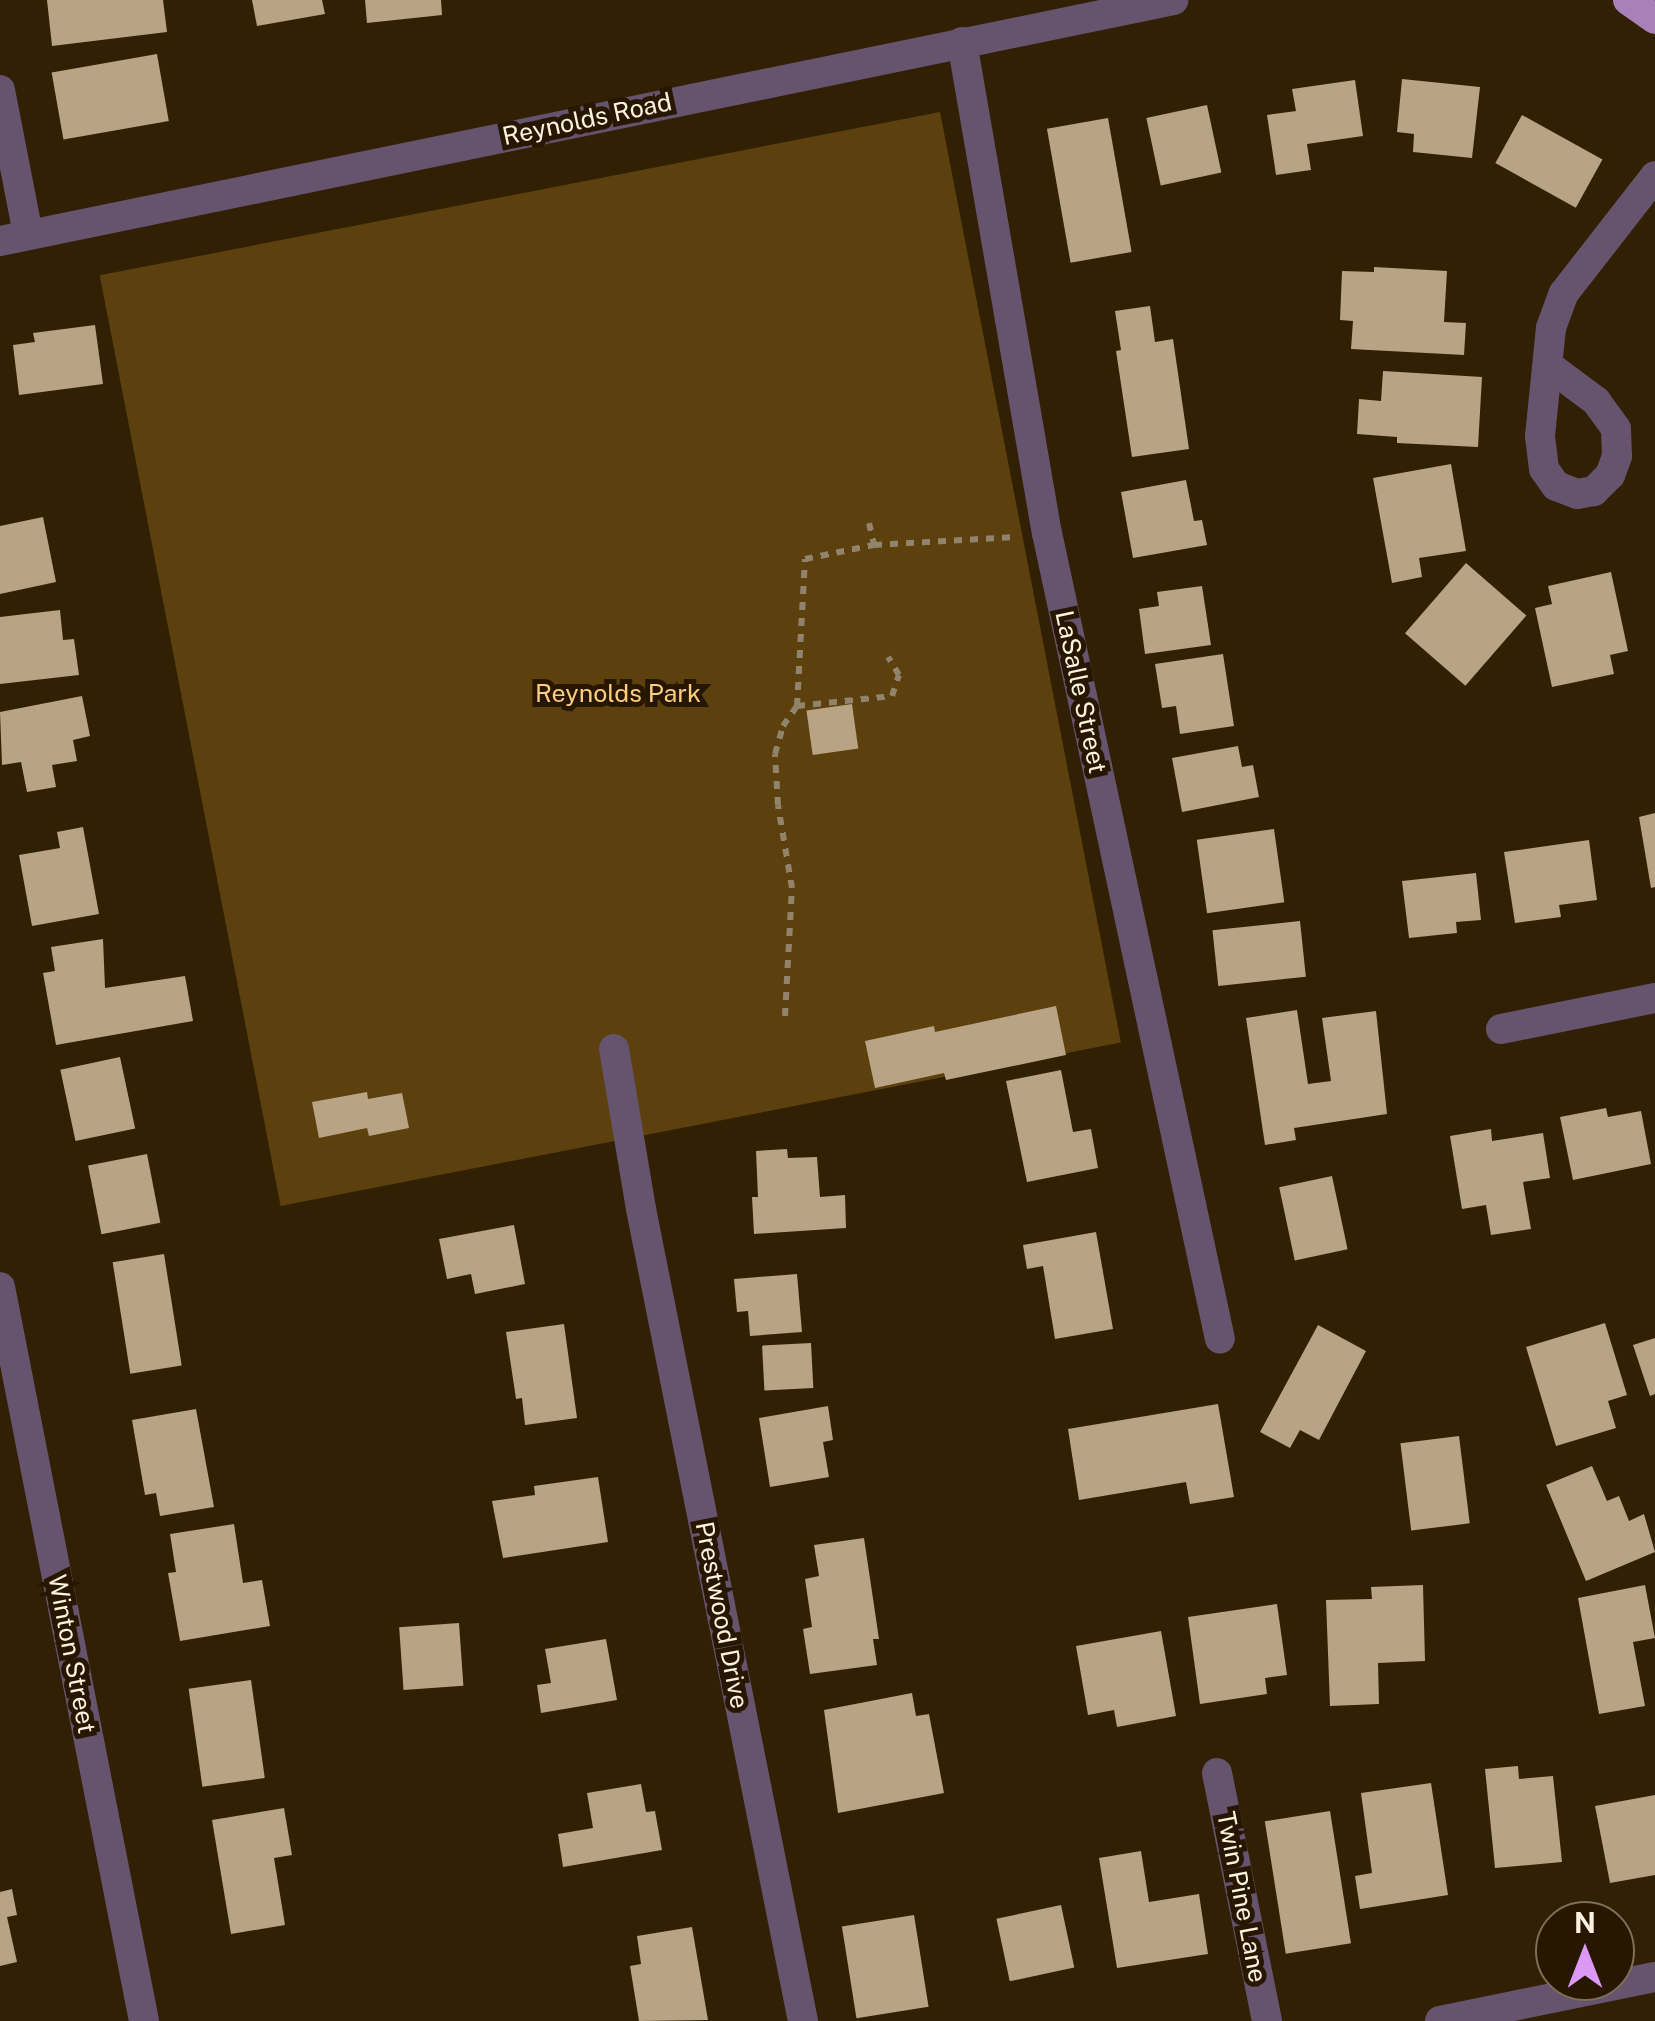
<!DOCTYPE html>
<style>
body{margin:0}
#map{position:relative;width:1655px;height:2021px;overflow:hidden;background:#312003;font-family:"Public Sans",sans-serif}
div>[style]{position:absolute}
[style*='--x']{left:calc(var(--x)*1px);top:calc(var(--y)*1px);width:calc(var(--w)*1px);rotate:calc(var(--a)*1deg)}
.green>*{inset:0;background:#5c410e;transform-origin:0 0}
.building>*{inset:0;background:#b8a384;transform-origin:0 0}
.path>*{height:6px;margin-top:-3px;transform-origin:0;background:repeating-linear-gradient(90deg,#91836c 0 8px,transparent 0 16px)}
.minor>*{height:30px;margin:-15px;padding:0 15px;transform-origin:15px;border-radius:15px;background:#66536e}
.major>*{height:30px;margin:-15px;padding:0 15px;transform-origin:15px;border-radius:15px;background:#a981b8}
span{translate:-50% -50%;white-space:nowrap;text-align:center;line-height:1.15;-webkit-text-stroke:10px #271700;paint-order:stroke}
.street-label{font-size:25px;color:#fef3e2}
.park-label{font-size:25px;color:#fece80}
.north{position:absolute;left:1535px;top:1901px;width:100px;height:100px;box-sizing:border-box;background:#271700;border:2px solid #7d6f5a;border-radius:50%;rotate:0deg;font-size:28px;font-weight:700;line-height:40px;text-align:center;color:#fef3e2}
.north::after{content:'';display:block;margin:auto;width:35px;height:45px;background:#db99f5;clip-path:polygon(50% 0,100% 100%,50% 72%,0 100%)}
</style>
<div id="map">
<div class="green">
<i style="left:940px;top:112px;width:948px;height:856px;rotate:79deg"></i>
</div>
<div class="building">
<i style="clip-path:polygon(47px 0,163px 0,167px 32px,52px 46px)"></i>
<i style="clip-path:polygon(252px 0,322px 0,325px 14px,257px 26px)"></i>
<i style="clip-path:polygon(365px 0,441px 0,442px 15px,367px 23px)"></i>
<i style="left:157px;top:54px;width:68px;height:107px;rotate:80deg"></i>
<i style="clip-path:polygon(1402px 79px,1480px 87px,1472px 158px,1413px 152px,1414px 134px,1397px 132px)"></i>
<i style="clip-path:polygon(1355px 80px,1363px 136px,1307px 144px,1311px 170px,1276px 175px,1267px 115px,1296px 111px,1292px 89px)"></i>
<i style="left:1207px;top:105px;width:69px;height:62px;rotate:78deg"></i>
<i style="left:1522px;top:115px;width:92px;height:55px;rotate:29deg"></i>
<i style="left:1108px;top:118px;width:136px;height:62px;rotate:80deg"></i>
<i style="clip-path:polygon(1374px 267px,1447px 271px,1444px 322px,1466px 323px,1464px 355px,1351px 349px,1353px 321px,1340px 320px,1342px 271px,1374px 272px)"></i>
<i style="clip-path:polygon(1150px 306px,1155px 342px,1173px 339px,1189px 449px,1132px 457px,1116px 351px,1121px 350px,1115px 311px)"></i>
<i style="clip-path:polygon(95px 325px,103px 384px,19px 395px,13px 345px,35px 342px,33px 333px)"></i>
<i style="clip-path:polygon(1383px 371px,1482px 377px,1478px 447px,1397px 443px,1397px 437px,1357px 434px,1359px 399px,1381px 401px)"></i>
<i style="clip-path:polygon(1451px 464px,1466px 551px,1419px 558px,1422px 577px,1392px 583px,1373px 478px)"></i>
<i style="clip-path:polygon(1186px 480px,1194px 521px,1202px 520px,1207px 545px,1133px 558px,1121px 492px)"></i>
<i style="clip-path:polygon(43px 517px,56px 582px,0 594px,0 526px)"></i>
<i style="left:1466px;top:563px;width:80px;height:93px;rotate:41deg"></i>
<i style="clip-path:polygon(1611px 572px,1628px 651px,1610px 655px,1614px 674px,1552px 687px,1535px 608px,1552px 604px,1548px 586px)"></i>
<i style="clip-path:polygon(1202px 586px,1211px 645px,1145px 654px,1139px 609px,1159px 606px,1157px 592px)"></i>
<i style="clip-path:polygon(60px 610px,63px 640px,74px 639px,79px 675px,0 684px,0 617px)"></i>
<i style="clip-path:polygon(1223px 654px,1234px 726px,1180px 734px,1176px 706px,1162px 708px,1155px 664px)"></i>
<i style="clip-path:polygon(82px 696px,90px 736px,73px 740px,77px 761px,52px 765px,56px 787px,27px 792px,21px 762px,2px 765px,0 712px)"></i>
<i style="left:852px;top:704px;width:45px;height:46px;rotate:82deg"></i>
<i style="clip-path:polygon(1238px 746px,1242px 767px,1253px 765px,1259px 797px,1182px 812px,1172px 758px)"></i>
<i style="clip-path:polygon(1655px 813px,1655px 887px,1651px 888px,1639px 817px)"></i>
<i style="clip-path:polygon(83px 827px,99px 914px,32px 926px,19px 855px,60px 848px,57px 832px)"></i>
<i style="left:1274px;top:829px;width:74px;height:78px;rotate:82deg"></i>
<i style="clip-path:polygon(1589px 840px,1597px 900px,1559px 905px,1561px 917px,1515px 923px,1504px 852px)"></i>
<i style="clip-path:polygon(1476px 873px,1481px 920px,1456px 922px,1457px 933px,1409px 938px,1402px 881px)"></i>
<i style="left:1300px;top:921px;width:56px;height:88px;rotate:84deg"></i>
<i style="clip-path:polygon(103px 939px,105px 988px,185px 976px,193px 1021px,56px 1045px,43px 973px,55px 971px,51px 947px)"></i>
<i style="clip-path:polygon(1056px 1006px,1066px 1055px,946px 1080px,944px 1073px,875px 1088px,865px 1041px,934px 1026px,935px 1032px)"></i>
<i style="clip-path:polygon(1297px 1010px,1308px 1084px,1331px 1081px,1322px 1018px,1376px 1011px,1387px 1114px,1294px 1128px,1296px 1140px,1265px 1145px,1246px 1018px)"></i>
<i style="left:120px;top:1057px;width:73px;height:61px;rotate:78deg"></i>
<i style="clip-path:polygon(1061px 1070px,1073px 1132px,1091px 1129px,1098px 1168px,1027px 1182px,1006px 1081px)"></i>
<i style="clip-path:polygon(367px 1092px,368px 1099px,402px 1093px,409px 1128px,369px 1136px,367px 1128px,319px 1138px,312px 1102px)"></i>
<i style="clip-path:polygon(1606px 1108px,1608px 1117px,1641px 1111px,1651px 1164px,1573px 1180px,1560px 1117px)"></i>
<i style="clip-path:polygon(1491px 1129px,1492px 1141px,1543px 1133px,1550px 1178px,1523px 1182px,1531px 1229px,1491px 1235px,1486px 1205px,1462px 1209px,1450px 1136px)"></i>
<i style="clip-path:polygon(787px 1149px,788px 1158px,817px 1157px,820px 1197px,845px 1195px,846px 1228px,754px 1234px,752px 1197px,758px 1197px,756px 1151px)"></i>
<i style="left:147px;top:1154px;width:70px;height:60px;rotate:79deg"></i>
<i style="left:1332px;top:1176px;width:75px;height:54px;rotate:78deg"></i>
<i style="clip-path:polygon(514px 1225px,525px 1284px,475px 1294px,471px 1274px,447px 1279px,439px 1239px)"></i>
<i style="clip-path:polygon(1096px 1232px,1113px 1329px,1055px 1339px,1043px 1266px,1027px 1269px,1023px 1245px)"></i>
<i style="left:164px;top:1254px;width:113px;height:52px;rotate:81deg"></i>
<i style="clip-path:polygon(797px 1274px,802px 1332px,750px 1336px,748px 1311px,737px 1312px,734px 1279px)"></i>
<i style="clip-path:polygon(1605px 1323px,1627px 1395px,1608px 1401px,1616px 1428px,1556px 1446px,1526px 1347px)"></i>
<i style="clip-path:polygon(564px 1324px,577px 1418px,525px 1425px,522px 1398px,516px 1399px,506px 1332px)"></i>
<i style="clip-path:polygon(1318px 1325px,1366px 1351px,1319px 1440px,1300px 1430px,1290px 1448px,1260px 1432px)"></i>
<i style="clip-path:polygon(1655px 1338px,1655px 1394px,1650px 1396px,1633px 1345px)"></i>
<i style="left:811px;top:1343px;width:45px;height:49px;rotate:87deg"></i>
<i style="clip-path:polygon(1218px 1404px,1234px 1497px,1190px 1504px,1186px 1482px,1079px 1500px,1068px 1429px)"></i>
<i style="clip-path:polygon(828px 1406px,833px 1440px,823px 1442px,829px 1477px,770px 1487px,759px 1418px)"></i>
<i style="clip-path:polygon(196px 1409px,214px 1507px,160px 1516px,156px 1493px,145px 1495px,132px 1420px)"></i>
<i style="left:1459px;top:1436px;width:88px;height:59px;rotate:83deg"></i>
<i style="clip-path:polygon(1592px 1466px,1607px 1501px,1619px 1496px,1629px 1521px,1644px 1514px,1655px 1552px,1586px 1581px,1546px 1485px)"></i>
<i style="clip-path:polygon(598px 1477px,608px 1542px,503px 1558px,492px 1501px,535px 1495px,534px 1486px)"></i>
<i style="clip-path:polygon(234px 1524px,243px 1583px,262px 1580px,270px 1626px,180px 1641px,168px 1573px,176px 1572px,170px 1534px)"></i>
<i style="clip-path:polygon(864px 1538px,879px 1639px,873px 1639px,877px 1665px,810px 1674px,803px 1629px,812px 1627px,805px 1579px,819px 1576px,814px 1545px)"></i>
<i style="clip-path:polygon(1423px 1585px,1425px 1661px,1378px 1663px,1379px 1704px,1330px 1706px,1326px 1600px,1372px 1599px,1371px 1587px)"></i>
<i style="clip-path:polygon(1645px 1585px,1655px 1638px,1633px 1642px,1645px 1706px,1599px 1714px,1578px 1598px)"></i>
<i style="clip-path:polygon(1277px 1604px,1287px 1675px,1265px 1678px,1267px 1694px,1200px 1704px,1188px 1617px)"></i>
<i style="left:459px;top:1623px;width:63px;height:60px;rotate:86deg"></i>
<i style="clip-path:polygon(1161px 1631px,1176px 1716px,1117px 1727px,1114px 1710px,1088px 1715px,1076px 1646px)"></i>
<i style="clip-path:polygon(606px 1639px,617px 1700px,541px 1713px,537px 1685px,551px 1683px,545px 1649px)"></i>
<i style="left:251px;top:1680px;width:99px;height:63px;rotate:82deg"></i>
<i style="clip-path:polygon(912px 1693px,916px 1716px,929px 1714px,944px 1793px,838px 1813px,824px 1710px)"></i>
<i style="clip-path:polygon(1518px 1766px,1519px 1779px,1553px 1776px,1562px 1862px,1495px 1868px,1485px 1769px)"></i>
<i style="clip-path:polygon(1431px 1783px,1448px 1895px,1360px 1909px,1355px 1876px,1372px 1873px,1361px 1793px)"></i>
<i style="clip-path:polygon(641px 1784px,646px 1812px,655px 1811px,662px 1850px,563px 1867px,558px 1834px,593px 1828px,587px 1793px)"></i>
<i style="clip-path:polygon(1655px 1795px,1655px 1875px,1610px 1883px,1595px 1806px)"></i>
<i style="clip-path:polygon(284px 1808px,292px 1855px,274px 1858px,285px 1925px,231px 1934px,212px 1820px)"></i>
<i style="left:1330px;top:1811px;width:134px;height:66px;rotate:81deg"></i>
<i style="clip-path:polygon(1141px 1851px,1149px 1902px,1199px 1894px,1208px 1954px,1117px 1968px,1099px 1858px)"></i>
<i style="clip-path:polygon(12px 1889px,17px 1915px,7px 1917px,17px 1962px,0 1966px,0 1892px)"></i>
<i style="left:1061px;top:1905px;width:64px;height:66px;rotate:78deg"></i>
<i style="left:914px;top:1915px;width:93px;height:73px;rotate:81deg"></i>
<i style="clip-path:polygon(692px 1927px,708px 2020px,639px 2021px,630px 1966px,641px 1964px,637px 1936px)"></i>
</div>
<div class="path">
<i style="--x:869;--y:523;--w:23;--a:77"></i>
<i style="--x:797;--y:706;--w:96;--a:-6"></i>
<i style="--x:892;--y:696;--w:22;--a:-72"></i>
<i style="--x:899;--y:675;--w:21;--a:-121"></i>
<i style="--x:785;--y:1016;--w:128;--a:-86.9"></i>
<i style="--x:792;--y:888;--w:84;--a:-99.6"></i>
<i style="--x:778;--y:805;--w:51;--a:-93.4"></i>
<i style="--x:775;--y:754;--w:29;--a:-74"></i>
<i style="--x:783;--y:726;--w:24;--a:-55"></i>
<i style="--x:797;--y:706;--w:147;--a:-86.9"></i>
<i style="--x:805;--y:559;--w:70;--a:-11.5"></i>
<i style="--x:874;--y:545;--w:142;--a:-3.2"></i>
</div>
<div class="minor">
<i style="--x:962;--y:42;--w:498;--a:80.2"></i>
<i style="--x:1047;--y:533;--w:824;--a:77.89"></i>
<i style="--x:0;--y:90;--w:147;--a:79"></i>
<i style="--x:0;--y:241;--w:1198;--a:-11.6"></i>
<i style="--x:1549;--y:366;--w:59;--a:36.7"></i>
<i style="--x:1596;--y:401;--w:34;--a:54"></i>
<i style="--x:1616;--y:429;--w:27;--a:88"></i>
<i style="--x:1617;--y:456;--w:20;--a:110"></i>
<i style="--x:1610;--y:475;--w:23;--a:135"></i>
<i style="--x:1594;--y:491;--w:17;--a:170"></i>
<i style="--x:1577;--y:494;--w:22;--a:-159"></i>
<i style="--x:1556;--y:486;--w:21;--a:-125"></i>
<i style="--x:1544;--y:469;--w:33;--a:-97"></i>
<i style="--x:1540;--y:436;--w:109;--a:-84.2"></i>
<i style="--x:1551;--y:328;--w:37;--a:-70"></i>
<i style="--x:1564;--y:293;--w:148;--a:-52.1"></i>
<i style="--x:1501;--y:1029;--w:157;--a:-11.4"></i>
<i style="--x:614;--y:1049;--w:162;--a:80.4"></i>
<i style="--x:641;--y:1209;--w:828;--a:78.72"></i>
<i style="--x:0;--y:1287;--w:748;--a:78.9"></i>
<i style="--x:1217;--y:1773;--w:253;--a:78.6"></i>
<i style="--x:1440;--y:2021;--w:219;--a:-11.6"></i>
</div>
<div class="major">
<i style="--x:1628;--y:0;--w:33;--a:35"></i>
</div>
<div class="street-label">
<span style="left:587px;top:119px;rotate:-12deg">Reynolds Road</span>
<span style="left:1081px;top:692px;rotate:78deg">LaSalle Street</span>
<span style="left:722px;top:1615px;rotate:79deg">Prestwood Drive</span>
<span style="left:72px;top:1654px;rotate:79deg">Winton Street</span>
<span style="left:1242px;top:1897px;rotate:79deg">Twin Pine Lane</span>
</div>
<div class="park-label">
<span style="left:618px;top:693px">Reynolds Park</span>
</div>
<div class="north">N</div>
</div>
